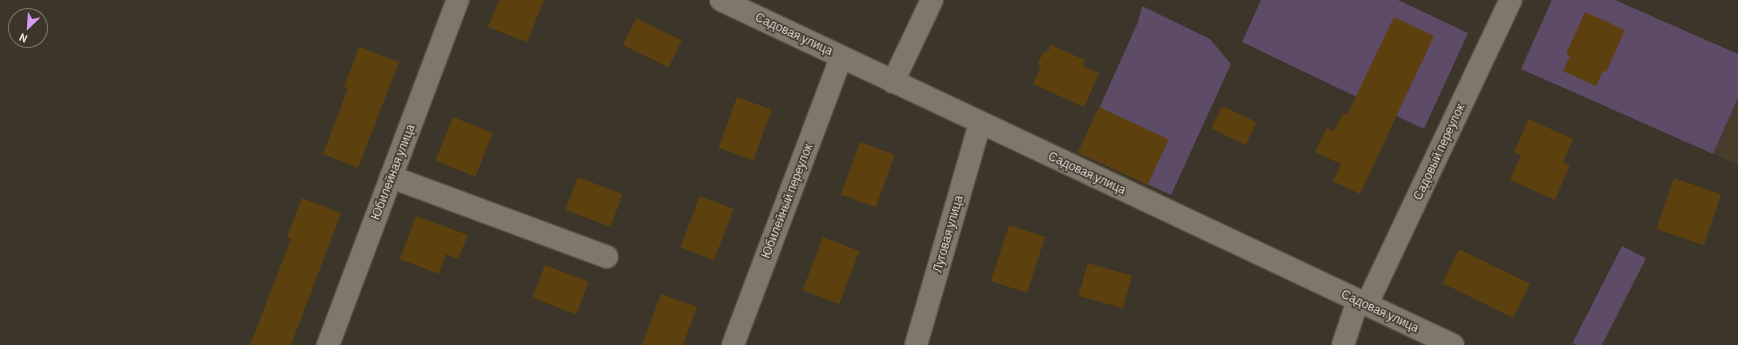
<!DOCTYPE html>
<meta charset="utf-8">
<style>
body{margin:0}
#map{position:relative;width:1738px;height:345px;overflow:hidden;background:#3c352a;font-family:Barlow,sans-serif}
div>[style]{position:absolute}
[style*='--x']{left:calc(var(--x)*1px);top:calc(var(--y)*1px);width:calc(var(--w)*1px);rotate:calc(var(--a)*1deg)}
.built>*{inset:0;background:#483d2c}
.green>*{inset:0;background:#5d4b68;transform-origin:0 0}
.building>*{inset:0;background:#5c400e;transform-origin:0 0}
.roads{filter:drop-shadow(1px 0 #59534a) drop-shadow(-1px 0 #59534a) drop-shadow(0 1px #59534a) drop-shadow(0 -1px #59534a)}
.street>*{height:22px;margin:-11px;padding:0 11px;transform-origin:11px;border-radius:11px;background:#80776b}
span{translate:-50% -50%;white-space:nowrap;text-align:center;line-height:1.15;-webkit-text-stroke:3px #3c352a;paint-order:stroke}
.street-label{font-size:12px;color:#e5e0d9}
.north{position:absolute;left:8px;top:8px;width:40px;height:40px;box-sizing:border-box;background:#3c352a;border:1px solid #807970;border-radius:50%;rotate:205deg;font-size:11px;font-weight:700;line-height:16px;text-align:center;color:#e5e0d9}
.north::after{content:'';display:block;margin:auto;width:14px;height:18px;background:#d79bf9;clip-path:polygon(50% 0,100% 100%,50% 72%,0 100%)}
</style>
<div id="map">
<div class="built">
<i style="clip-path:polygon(1738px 98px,1738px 165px,1713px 154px)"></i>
</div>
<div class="green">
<i style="clip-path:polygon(1261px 0,1398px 0,1468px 33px,1424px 129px,1242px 42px)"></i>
<i style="clip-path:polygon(1552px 0,1615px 0,1738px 54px,1738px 98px,1713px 154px,1521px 69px)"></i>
<i style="clip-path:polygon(1142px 6px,1210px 39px,1231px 64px,1171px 195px,1079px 153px,1138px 22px)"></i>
<i style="left:1622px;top:246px;width:27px;height:109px;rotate:27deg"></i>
</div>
<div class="building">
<i style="clip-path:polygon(499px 0,544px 0,527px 42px,488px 27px)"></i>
<i style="clip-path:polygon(1585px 12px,1625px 30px,1606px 72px,1603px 71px,1596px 86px,1563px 71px,1570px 56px,1566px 54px)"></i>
<i style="clip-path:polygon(1394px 17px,1434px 36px,1360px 194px,1333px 181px,1341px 164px,1315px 152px,1327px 128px,1334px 131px,1343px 113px,1347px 115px)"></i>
<i style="left:636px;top:18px;width:51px;height:30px;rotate:26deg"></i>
<i style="clip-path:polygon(1051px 45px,1085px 60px,1083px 66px,1099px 73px,1084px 107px,1033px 84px,1040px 69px,1038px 63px,1043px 53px,1048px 51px)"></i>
<i style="clip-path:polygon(359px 47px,399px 62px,358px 168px,323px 154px,348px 88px,344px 87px)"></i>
<i style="left:737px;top:97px;width:37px;height:54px;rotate:20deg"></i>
<i style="left:1222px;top:106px;width:38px;height:25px;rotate:25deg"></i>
<i style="left:1099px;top:107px;width:77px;height:50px;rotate:25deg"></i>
<i style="left:453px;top:117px;width:43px;height:47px;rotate:22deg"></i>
<i style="clip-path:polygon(1529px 119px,1573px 139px,1563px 162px,1570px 165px,1555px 200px,1510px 180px,1521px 155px,1514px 152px)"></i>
<i style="left:860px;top:142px;width:37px;height:56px;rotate:20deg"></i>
<i style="left:578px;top:177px;width:48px;height:35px;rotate:21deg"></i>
<i style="left:1674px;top:178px;width:50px;height:54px;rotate:19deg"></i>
<i style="left:700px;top:196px;width:36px;height:55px;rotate:21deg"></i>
<i style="clip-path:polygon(302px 198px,341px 213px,291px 345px,250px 345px,291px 239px,287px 237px)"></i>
<i style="clip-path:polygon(416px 216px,468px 235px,458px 259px,446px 254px,439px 274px,400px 259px)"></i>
<i style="left:1009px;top:225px;width:38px;height:59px;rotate:18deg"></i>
<i style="left:823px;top:237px;width:39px;height:57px;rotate:21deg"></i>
<i style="left:1459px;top:249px;width:79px;height:38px;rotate:26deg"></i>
<i style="left:1088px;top:263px;width:46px;height:34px;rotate:16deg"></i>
<i style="left:545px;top:265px;width:47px;height:35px;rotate:21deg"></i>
<i style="clip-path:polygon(661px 294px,697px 307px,683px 345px,642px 345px)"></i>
</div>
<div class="roads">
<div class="street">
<i style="--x:721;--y:0;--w:809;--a:25.24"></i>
<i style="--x:893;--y:82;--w:91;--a:-64.6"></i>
<i style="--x:391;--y:177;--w:230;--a:20.3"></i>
<i style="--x:1367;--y:304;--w:336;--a:-64.7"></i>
<i style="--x:328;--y:345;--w:369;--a:-69.4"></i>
<i style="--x:733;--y:345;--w:308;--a:-69.4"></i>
<i style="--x:916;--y:345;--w:231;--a:-73.9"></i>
<i style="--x:1343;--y:345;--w:47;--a:-71.6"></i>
</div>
</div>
<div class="street-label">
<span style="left:794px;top:34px;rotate:25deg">Садовая улица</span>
<span style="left:1439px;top:152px;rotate:-65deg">Садовый переулок</span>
<span style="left:393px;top:172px;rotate:-69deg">Юбилейная улица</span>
<span style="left:1087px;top:173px;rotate:25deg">Садовая улица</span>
<span style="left:787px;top:201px;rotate:-69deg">Юбилейный переулок</span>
<span style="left:948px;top:234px;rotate:-74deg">Луговая улица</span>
<span style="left:1380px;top:311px;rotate:25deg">Садовая улица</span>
</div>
<div class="north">N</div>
</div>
